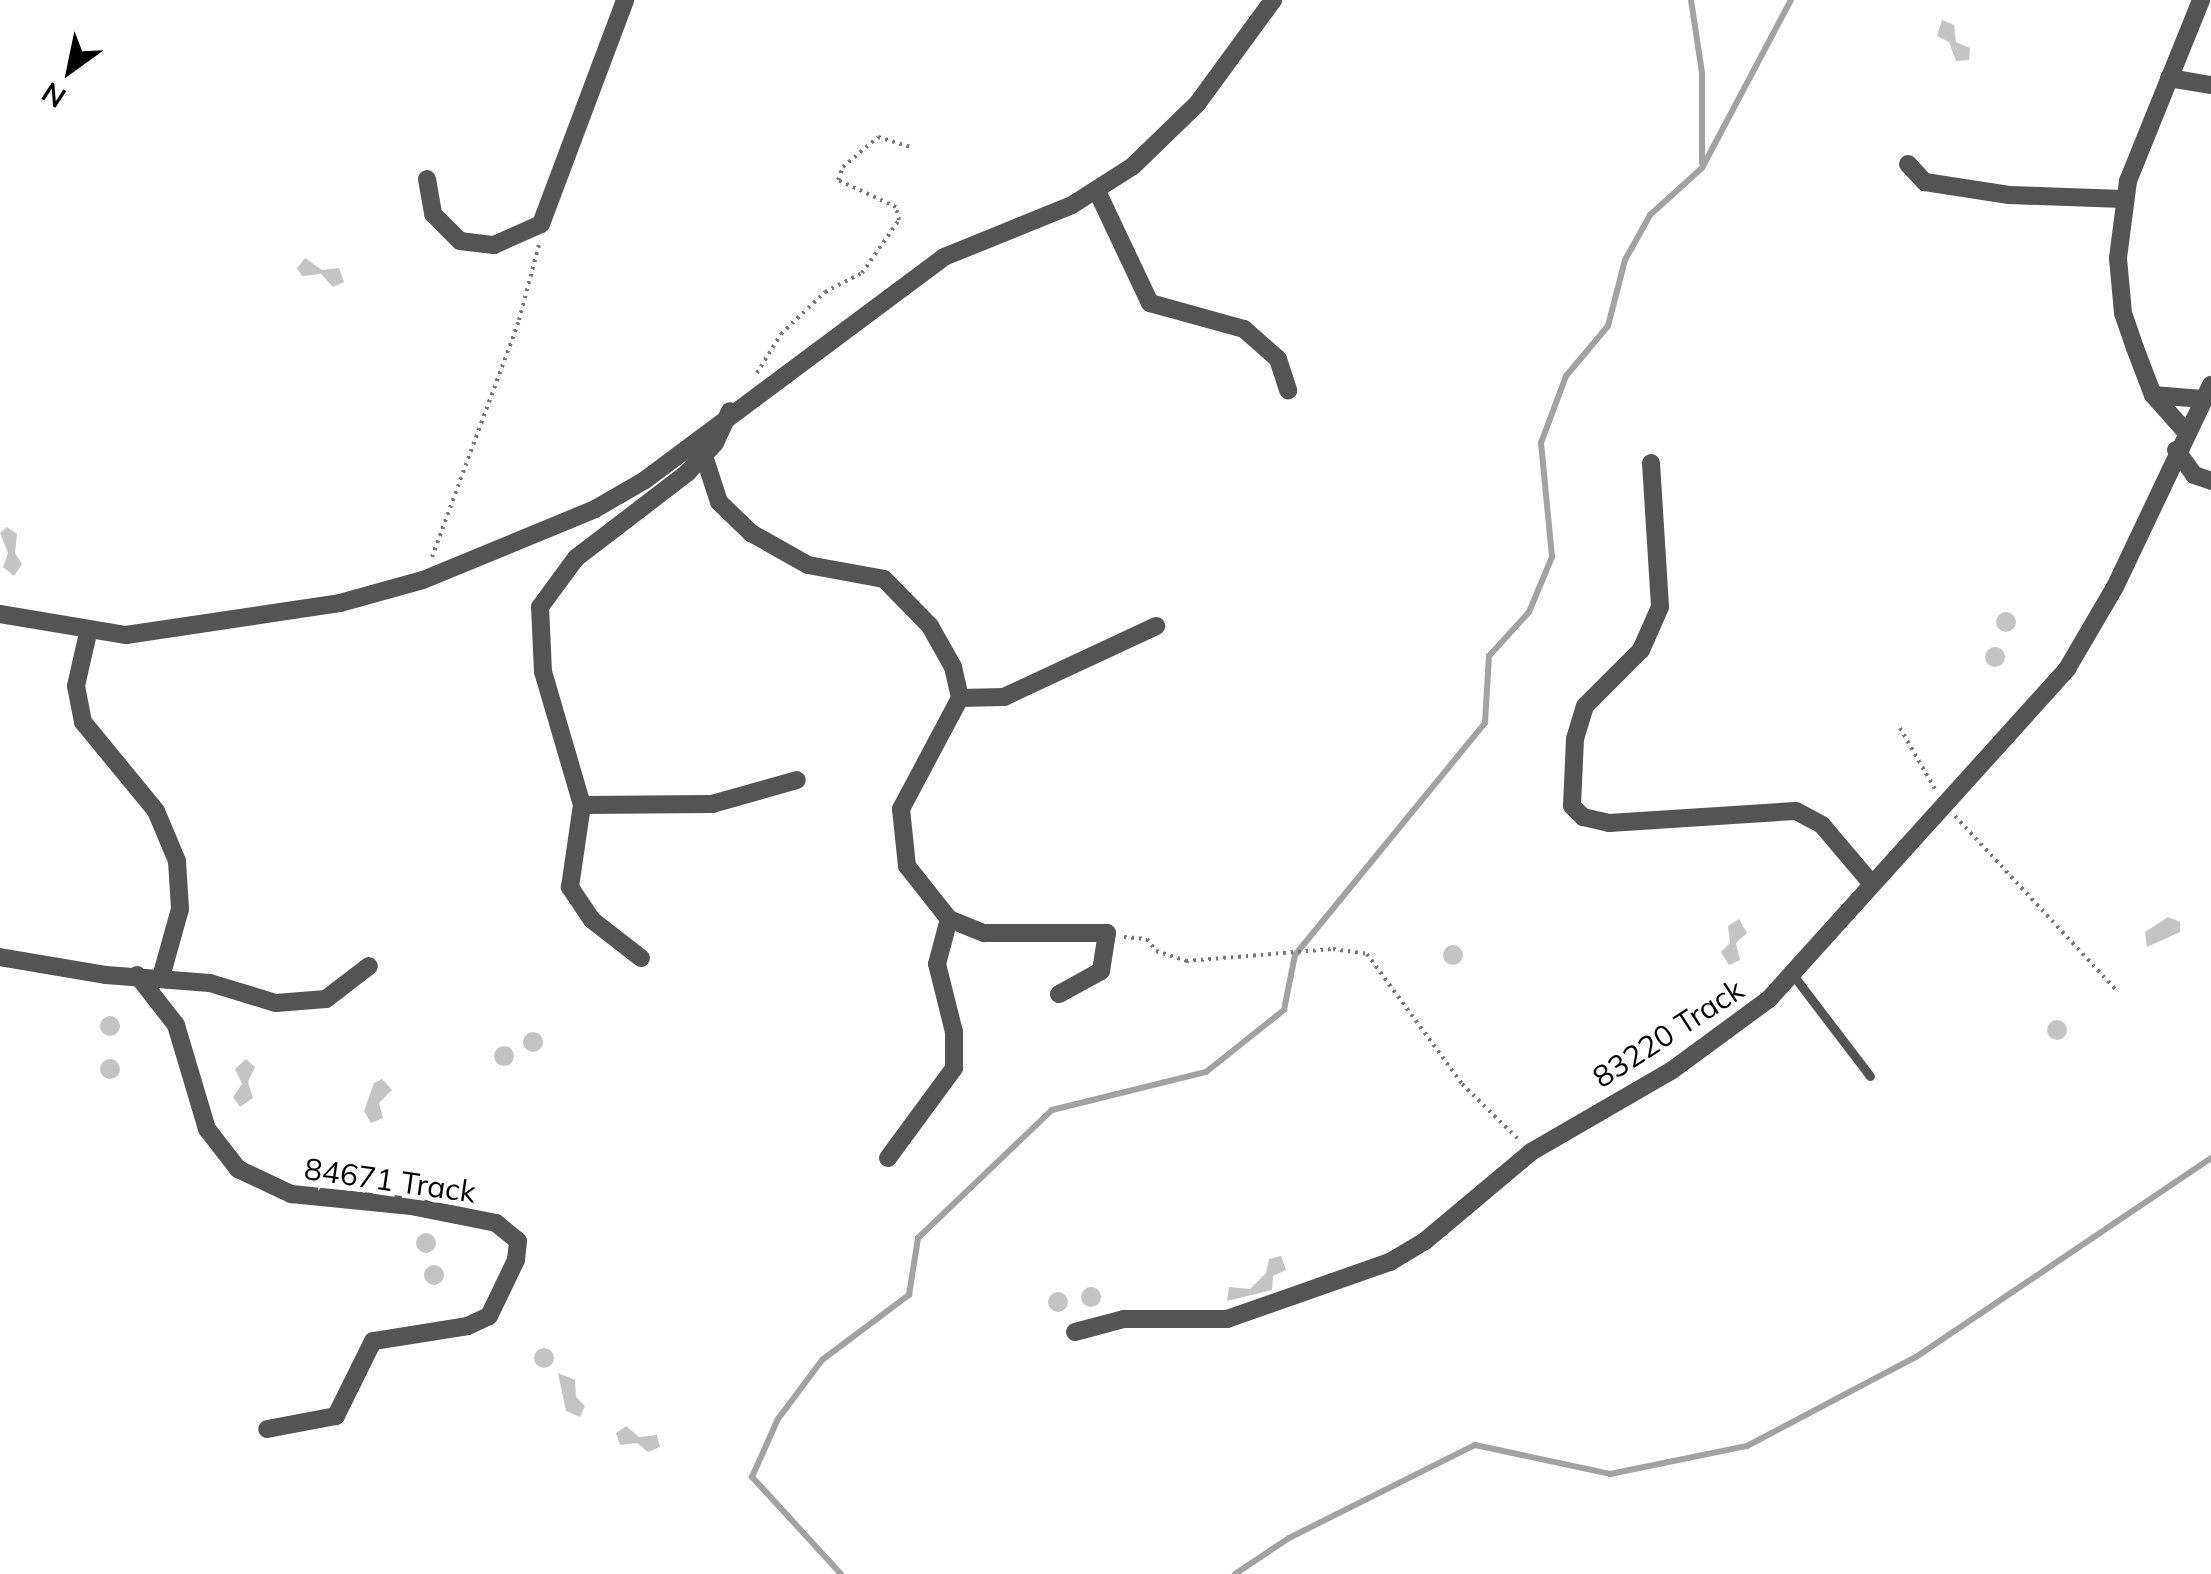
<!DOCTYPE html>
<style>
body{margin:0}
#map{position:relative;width:2211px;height:1574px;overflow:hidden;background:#fff;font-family:Mulish,sans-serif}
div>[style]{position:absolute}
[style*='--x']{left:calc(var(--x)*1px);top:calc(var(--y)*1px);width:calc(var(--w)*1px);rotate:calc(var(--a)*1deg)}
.stream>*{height:6px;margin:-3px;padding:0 3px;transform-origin:3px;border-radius:3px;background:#a2a2a2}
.building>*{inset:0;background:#c4c4c4}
.round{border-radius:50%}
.path>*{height:4px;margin-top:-2px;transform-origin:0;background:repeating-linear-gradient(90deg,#767676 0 2.5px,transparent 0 7.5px)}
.service>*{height:9px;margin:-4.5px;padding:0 4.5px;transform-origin:4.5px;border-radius:4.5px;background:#545454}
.minor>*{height:18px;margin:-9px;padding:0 9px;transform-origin:9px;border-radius:9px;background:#545454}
span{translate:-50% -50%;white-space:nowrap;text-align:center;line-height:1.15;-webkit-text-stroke:10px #fff;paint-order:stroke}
.street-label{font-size:30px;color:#000}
.north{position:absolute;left:20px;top:20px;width:100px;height:100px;-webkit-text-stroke:8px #fff;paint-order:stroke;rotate:213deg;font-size:28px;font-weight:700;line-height:40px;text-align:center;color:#000}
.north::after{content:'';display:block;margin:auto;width:35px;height:45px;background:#000;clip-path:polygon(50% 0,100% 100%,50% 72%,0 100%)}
</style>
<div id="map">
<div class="stream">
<i style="--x:1691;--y:0;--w:74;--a:81.4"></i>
<i style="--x:1702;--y:73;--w:90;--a:90"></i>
<i style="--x:841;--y:1574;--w:132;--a:-132.5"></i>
<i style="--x:752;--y:1477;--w:64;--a:-65.9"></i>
<i style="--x:778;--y:1419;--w:74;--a:-53.3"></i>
<i style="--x:822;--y:1360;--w:109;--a:-36.8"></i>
<i style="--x:909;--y:1295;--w:58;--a:-81"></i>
<i style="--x:918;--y:1238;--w:185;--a:-43.7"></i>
<i style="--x:1052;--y:1110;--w:159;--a:-13.9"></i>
<i style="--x:1206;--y:1072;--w:100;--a:-38.5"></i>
<i style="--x:1284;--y:1010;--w:56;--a:-78.7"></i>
<i style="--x:1295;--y:955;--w:300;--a:-50.7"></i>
<i style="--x:1485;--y:723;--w:67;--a:-86.6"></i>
<i style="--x:1489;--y:656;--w:59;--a:-47.7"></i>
<i style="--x:1529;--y:612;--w:60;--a:-67.3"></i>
<i style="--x:1552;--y:557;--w:115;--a:-95.5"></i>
<i style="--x:1541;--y:443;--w:72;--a:-69.5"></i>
<i style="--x:1566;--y:376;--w:65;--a:-50"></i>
<i style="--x:1608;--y:326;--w:68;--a:-75.6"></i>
<i style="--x:1625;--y:260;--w:51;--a:-60.9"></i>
<i style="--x:1650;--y:215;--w:70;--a:-42.1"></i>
<i style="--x:1702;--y:168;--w:190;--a:-62.1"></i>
<i style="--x:1235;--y:1574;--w:65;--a:-33.7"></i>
<i style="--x:1289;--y:1538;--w:208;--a:-26.6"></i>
<i style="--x:1475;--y:1445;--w:138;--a:12.1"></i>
<i style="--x:1610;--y:1474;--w:140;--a:-11.6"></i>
<i style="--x:1747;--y:1446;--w:191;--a:-27.8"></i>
<i style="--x:1916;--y:1357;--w:356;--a:-34"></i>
</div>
<div class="building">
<i style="clip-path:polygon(1942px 20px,1954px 25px,1956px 42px,1970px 48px,1969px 60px,1956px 61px,1949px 42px,1937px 36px)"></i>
<i style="clip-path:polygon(305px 258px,322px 270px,339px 268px,344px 282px,333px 287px,321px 274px,302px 276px,297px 268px)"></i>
<i style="clip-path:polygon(7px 527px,17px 534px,15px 553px,22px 564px,14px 576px,3px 567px,8px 553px,0 533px)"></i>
<i class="round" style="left:1996px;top:612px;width:20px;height:20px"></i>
<i class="round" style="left:1985px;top:647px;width:20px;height:20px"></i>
<i style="clip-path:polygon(2168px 917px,2180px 922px,2180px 932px,2147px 947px,2145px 932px)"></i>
<i style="clip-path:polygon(1739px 919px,1747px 933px,1736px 943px,1740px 960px,1729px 965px,1721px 952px,1730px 943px,1728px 926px)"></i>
<i class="round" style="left:1443px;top:945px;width:20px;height:20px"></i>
<i class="round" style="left:100px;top:1016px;width:20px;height:20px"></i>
<i class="round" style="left:2047px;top:1020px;width:20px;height:20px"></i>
<i class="round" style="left:523px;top:1032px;width:20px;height:20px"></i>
<i class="round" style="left:494px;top:1046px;width:20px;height:20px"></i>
<i style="clip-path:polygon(246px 1059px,255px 1067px,248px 1082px,253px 1098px,240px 1107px,233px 1097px,242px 1084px,235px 1069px)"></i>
<i class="round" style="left:100px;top:1059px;width:20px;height:20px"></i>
<i style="clip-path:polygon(382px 1079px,392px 1090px,379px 1103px,383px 1118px,371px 1123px,364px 1111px,374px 1083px)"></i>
<i class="round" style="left:416px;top:1233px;width:20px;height:20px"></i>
<i style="clip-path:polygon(1281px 1256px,1286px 1270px,1273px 1276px,1272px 1290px,1227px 1301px,1229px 1287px,1250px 1289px,1266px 1273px,1269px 1259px)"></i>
<i class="round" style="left:424px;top:1265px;width:20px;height:20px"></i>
<i class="round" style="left:1081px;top:1287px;width:20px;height:20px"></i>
<i class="round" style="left:1048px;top:1292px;width:20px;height:20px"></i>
<i class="round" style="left:534px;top:1348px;width:20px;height:20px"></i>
<i style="clip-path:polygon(558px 1373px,575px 1380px,576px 1397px,585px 1406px,580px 1417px,566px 1411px)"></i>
<i style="clip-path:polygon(626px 1426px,639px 1437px,657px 1435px,660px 1447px,648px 1452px,637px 1443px,620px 1445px,616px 1433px)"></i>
</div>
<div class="path">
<i style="--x:757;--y:373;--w:46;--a:-58.4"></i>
<i style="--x:781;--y:334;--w:61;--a:-43.7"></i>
<i style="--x:825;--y:292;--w:42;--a:-27.2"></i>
<i style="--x:862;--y:273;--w:65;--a:-55.1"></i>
<i style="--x:899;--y:220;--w:13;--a:-103"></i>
<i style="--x:896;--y:207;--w:64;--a:-155"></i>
<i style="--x:838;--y:180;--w:14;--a:-69"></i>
<i style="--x:843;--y:167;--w:46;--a:-40.6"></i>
<i style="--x:878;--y:137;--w:34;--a:17"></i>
<i style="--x:432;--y:557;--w:252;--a:-69.8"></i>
<i style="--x:519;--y:320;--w:78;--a:-75.1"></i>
<i style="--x:1900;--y:728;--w:70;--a:60.2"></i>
<i style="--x:1955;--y:816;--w:236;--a:47.2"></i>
<i style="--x:1124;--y:937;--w:23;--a:5"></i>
<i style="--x:1147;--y:939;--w:15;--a:53"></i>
<i style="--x:1156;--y:951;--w:32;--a:18"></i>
<i style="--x:1186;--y:961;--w:147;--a:-4.7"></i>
<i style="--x:1333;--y:949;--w:34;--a:8"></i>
<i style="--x:1367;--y:954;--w:161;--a:53.8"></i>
<i style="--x:1462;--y:1084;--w:78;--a:44.5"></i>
</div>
<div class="service">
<i style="--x:1793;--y:975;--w:127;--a:52.7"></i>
</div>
<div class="minor">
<i style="--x:2169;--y:78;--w:43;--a:9.5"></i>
<i style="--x:1908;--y:164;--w:25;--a:47"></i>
<i style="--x:1925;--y:182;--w:85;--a:8.8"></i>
<i style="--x:2009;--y:195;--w:114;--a:2"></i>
<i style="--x:427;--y:179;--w:36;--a:80"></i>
<i style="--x:433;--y:214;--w:38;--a:45"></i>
<i style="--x:460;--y:241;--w:34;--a:7"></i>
<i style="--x:494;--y:245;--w:51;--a:-24.1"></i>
<i style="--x:541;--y:224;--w:239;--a:-69.4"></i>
<i style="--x:1097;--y:191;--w:124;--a:64.7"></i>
<i style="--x:1150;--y:303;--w:98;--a:15.5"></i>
<i style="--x:1244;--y:329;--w:45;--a:41.4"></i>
<i style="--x:1278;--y:359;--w:33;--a:72"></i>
<i style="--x:2153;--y:395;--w:50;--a:4.6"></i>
<i style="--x:2185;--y:431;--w:48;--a:-131.6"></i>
<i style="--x:2153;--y:395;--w:50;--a:-111"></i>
<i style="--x:2135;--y:348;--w:37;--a:-109"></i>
<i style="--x:2123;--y:313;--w:55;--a:-95.2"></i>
<i style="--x:2118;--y:258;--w:78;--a:-82.6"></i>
<i style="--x:2128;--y:181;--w:195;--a:-68"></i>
<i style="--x:2176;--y:450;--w:31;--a:54"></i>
<i style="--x:2194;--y:475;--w:18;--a:19"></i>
<i style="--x:704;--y:456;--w:48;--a:71.9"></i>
<i style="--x:719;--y:502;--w:45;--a:44.1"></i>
<i style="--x:751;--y:533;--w:65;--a:29.3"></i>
<i style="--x:808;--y:565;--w:77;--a:10.4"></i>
<i style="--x:884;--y:579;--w:66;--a:45.6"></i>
<i style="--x:930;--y:626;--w:47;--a:60.7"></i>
<i style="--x:953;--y:667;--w:32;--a:77"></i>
<i style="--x:960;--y:698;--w:126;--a:118"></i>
<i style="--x:901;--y:809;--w:57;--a:84"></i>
<i style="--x:907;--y:866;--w:68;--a:51.6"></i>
<i style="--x:949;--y:919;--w:38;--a:22"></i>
<i style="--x:984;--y:933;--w:123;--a:0"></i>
<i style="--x:1107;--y:933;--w:38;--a:99"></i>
<i style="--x:1101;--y:971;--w:48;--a:151.3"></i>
<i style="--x:1651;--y:463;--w:144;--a:86.4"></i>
<i style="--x:1660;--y:607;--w:47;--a:113.8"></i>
<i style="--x:1641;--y:650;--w:79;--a:135"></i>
<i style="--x:1585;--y:706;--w:34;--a:107"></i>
<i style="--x:1575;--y:739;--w:67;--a:92.6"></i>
<i style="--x:1572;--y:806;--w:16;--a:45"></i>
<i style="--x:1583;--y:817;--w:27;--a:13"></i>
<i style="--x:1609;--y:823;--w:187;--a:-3.7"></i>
<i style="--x:1796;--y:811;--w:30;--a:28"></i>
<i style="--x:1822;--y:825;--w:76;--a:49.8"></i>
<i style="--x:0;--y:614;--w:128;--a:9.5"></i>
<i style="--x:126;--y:635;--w:216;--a:-8.5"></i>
<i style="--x:340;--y:603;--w:86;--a:-15.5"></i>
<i style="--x:423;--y:580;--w:186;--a:-22.4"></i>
<i style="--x:595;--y:509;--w:58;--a:-30.1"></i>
<i style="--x:645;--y:480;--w:373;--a:-36.7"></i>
<i style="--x:944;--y:257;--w:138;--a:-22.1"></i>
<i style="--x:1072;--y:205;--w:72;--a:-32.6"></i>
<i style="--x:1133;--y:166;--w:89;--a:-44.1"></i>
<i style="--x:1197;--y:104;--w:129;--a:-53.8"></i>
<i style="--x:88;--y:633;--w:54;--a:102.8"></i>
<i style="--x:76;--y:686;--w:37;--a:79"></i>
<i style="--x:83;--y:722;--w:115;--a:50.6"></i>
<i style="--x:156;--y:811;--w:54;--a:67.2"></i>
<i style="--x:177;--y:861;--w:48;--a:86.4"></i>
<i style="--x:180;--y:909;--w:71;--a:105.6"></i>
<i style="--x:960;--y:698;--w:44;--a:-1.3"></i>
<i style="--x:1004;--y:697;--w:168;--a:-25"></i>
<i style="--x:582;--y:805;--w:130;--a:-0.4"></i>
<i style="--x:712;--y:804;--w:88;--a:-15.8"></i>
<i style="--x:0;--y:957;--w:108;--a:9.6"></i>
<i style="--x:106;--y:975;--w:104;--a:4.4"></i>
<i style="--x:210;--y:983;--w:69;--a:16.9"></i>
<i style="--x:276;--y:1003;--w:50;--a:-4.6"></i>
<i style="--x:326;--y:999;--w:54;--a:-37.5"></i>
<i style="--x:641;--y:958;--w:62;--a:-142.2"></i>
<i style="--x:592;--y:920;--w:40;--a:-124"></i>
<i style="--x:570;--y:887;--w:83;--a:-81.7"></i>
<i style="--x:582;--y:805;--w:139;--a:-106.3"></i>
<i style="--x:543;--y:672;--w:65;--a:-92.6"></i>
<i style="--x:540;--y:607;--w:61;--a:-53.7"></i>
<i style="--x:576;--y:558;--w:140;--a:-37.4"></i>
<i style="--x:687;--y:473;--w:41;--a:-47"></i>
<i style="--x:715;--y:443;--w:35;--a:-65"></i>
<i style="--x:137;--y:975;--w:63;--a:52"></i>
<i style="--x:176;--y:1025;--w:109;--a:73.4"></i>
<i style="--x:207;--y:1129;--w:51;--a:52.2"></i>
<i style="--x:238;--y:1169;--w:59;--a:25.3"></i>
<i style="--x:291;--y:1194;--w:121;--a:5.7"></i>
<i style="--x:411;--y:1206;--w:87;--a:11.3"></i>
<i style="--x:496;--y:1223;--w:28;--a:39"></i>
<i style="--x:518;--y:1241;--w:19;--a:96"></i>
<i style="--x:516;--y:1260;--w:62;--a:115.7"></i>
<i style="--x:489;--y:1316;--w:23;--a:155"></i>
<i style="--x:468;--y:1326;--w:96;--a:171"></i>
<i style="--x:373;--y:1341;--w:84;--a:116.3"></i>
<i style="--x:336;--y:1416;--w:70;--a:169.3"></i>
<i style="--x:888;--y:1158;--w:112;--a:-53.7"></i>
<i style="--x:954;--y:1068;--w:36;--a:-90"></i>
<i style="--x:954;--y:1032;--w:70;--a:-104"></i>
<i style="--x:937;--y:964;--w:47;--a:-75.1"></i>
<i style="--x:1075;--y:1332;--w:51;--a:-14.9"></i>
<i style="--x:1124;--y:1319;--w:103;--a:0"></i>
<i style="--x:1227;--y:1319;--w:173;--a:-19.3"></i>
<i style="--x:1390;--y:1262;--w:41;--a:-31"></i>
<i style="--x:1425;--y:1241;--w:138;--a:-40"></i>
<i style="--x:1531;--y:1152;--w:162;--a:-30.1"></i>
<i style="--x:1671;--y:1071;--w:122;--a:-36.3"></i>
<i style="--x:1769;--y:999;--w:445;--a:-47.9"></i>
<i style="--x:2067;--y:669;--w:95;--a:-59.7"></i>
<i style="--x:2115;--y:587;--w:224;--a:-64.6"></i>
</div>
<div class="street-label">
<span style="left:1668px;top:1033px;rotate:-33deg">83220 Track</span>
<span style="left:390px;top:1180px;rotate:8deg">84671 Track</span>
</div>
<div class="north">N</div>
</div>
